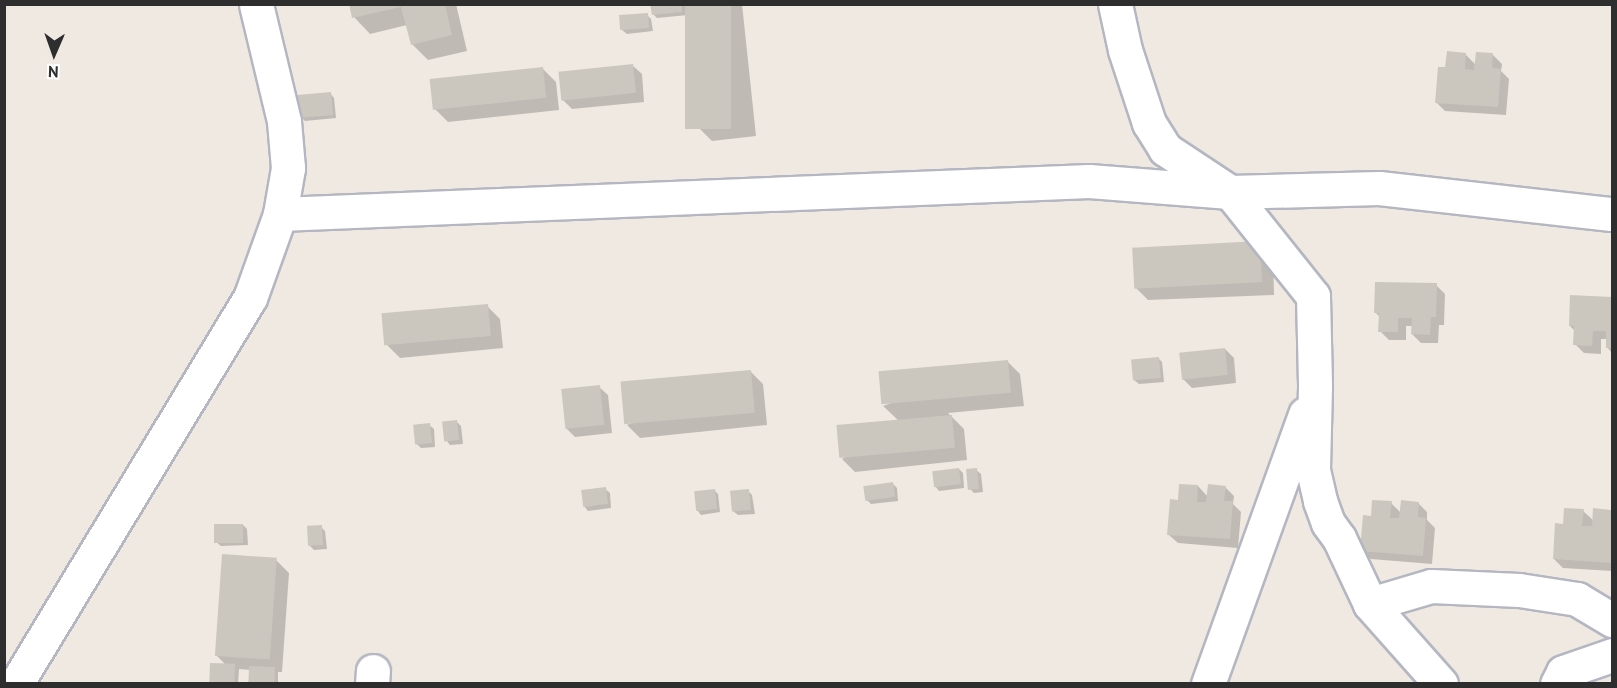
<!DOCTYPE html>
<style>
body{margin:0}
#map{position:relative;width:1617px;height:688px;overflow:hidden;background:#efe9e1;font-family:"PT Sans",sans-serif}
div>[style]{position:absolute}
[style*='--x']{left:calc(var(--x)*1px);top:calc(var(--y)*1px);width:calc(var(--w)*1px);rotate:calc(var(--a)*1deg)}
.shadow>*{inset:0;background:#0003}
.building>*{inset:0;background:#cbc7bf;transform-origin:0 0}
.roads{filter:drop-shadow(2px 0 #b4b7c1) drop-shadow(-2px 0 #b4b7c1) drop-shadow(0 2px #b4b7c1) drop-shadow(0 -2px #b4b7c1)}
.minor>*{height:33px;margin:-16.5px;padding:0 16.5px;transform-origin:16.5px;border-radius:16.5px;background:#fff}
span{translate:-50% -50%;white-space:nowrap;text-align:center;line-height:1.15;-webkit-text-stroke:6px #fff;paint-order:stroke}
.frame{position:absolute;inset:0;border:6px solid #2e2e2e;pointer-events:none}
.north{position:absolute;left:24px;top:24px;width:60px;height:60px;-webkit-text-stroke:4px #fff;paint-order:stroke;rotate:182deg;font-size:16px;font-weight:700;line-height:24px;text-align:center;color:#2e2e2e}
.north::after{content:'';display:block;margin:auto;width:21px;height:27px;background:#2e2e2e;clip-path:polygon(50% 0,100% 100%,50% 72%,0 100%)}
</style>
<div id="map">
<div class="shadow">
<i style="clip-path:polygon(351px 4px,456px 4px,467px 51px,428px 60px,412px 44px,407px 25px,370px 34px,354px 17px)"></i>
<i style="clip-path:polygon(652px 4px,742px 4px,756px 136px,712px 141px,699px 128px,688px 15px,657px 18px,653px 14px)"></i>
<i style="clip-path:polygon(647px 15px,651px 19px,653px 31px,627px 34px,622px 30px)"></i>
<i style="clip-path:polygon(1465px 54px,1476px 65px,1493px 55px,1502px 64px,1501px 71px,1509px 79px,1506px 115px,1445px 111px,1436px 102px,1447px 69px)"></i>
<i style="clip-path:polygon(633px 66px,642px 74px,644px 102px,572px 109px,563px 100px)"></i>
<i style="clip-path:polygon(543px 69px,556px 82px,559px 110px,448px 122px,435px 109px)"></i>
<i style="clip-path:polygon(330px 93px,334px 98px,336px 118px,305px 121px,301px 117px)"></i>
<i style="clip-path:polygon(1133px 248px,1273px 256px,1274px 295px,1148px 300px,1135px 287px)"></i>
<i style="clip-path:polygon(1436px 285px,1445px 294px,1444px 325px,1439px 325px,1438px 343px,1421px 343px,1412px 334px,1413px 326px,1406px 326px,1406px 340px,1389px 340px,1380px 331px,1380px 317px,1375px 312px)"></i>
<i style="clip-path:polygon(1571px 297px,1612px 298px,1612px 353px,1607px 347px,1607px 339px,1601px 339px,1601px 354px,1584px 353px,1575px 344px,1575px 331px,1570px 326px)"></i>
<i style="clip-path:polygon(487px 306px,500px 319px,503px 348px,400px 358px,387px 345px)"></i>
<i style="clip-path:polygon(1225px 349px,1234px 358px,1236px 383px,1192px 388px,1183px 379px)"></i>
<i style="clip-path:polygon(1158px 358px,1162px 362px,1164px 382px,1139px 384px,1134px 380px)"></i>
<i style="clip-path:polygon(1007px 361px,1020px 374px,1024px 406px,948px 413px,964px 429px,967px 460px,855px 472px,842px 459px,899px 421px,883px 406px)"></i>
<i style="clip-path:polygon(750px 371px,763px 384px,767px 425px,640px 438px,627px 425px)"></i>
<i style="clip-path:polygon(599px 387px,608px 395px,612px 433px,575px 437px,566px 428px)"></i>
<i style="clip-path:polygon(457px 422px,461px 426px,463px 444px,450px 445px,446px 440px)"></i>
<i style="clip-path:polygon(429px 425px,434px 429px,435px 447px,421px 448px,417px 444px)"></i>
<i style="clip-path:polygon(959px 469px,963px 473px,964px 488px,939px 491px,935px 486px)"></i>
<i style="clip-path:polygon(976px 470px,981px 474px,983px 492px,974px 493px,970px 489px)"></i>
<i style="clip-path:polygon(893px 484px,897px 488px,898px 501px,871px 504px,866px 499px)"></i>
<i style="clip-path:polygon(1198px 486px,1208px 497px,1225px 487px,1234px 496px,1233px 504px,1241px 512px,1238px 548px,1178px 543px,1169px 535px,1179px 502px)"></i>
<i style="clip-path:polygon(605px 489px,610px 493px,611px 508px,588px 511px,584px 506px)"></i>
<i style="clip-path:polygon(714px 490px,718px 494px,720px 512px,701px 515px,697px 510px)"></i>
<i style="clip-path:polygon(748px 491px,752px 495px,755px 514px,738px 515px,733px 511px)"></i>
<i style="clip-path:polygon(1391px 503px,1401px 513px,1418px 503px,1427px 512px,1427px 520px,1435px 528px,1432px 564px,1371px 559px,1362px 551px)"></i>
<i style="clip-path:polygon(1583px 511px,1594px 521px,1611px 511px,1612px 513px,1612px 571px,1563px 568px,1554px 559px,1565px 526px)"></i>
<i style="clip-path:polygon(243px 525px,247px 529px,248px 545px,221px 546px,216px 542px)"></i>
<i style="clip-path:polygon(321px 527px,325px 531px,327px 549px,314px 550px,310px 546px)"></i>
<i style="clip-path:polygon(276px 560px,289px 573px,282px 672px,278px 672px,278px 684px,250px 684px,251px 670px,239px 669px,238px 684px,211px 684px,226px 665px,216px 655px)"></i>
</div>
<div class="building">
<i style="clip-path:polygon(349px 4px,445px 4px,452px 35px,411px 45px,401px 7px,352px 18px)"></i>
<i style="clip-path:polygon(650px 4px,682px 4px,682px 12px,652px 15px)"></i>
<i style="left:685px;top:4px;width:46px;height:125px"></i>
<i style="left:648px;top:13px;width:15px;height:29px;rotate:86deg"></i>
<i style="clip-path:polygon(1447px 51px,1466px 53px,1465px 69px,1474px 70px,1476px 52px,1493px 53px,1492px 68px,1501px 69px,1498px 107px,1435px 103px,1438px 67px,1445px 67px)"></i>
<i style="left:633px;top:64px;width:29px;height:75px;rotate:84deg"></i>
<i style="left:543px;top:67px;width:31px;height:114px;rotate:84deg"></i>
<i style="left:331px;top:92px;width:23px;height:34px;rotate:85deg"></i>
<i style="left:1260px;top:241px;width:41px;height:128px;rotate:87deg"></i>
<i style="clip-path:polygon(1375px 282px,1437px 283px,1436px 317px,1431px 317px,1430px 335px,1411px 334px,1412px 318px,1398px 318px,1398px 332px,1378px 332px,1379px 313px,1374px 313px)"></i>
<i style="clip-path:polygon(1570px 295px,1612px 297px,1612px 348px,1606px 348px,1606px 331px,1593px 331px,1592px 346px,1573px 345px,1574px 326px,1569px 326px)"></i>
<i style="left:488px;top:304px;width:32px;height:107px;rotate:85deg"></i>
<i style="left:1225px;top:348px;width:27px;height:46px;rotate:84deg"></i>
<i style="left:1159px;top:357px;width:21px;height:28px;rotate:85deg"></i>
<i style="left:1008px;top:360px;width:33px;height:130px;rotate:85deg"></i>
<i style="left:751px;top:370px;width:43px;height:131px;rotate:85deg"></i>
<i style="left:600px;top:385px;width:40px;height:39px;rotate:84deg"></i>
<i style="left:952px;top:415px;width:33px;height:116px;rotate:85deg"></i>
<i style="left:457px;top:420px;width:20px;height:15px;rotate:84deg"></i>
<i style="left:430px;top:423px;width:20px;height:17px;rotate:84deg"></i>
<i style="left:959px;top:468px;width:16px;height:27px;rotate:83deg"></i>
<i style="left:977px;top:468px;width:21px;height:11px;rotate:85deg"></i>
<i style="left:893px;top:482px;width:15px;height:30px;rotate:82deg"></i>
<i style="clip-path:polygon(1179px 484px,1198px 485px,1197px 502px,1206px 502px,1208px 484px,1226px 486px,1224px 501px,1233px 501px,1230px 539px,1167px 535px,1170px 499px,1178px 500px)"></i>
<i style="left:606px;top:487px;width:17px;height:25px;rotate:83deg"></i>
<i style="left:715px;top:489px;width:20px;height:21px;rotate:84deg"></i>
<i style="left:749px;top:489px;width:21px;height:19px;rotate:85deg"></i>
<i style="clip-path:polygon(1372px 500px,1392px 501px,1390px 518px,1399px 518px,1401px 500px,1419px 502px,1418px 517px,1426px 518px,1423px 556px,1360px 551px,1363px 515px,1371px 516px)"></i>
<i style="clip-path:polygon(1564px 508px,1584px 509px,1582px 526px,1592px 526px,1593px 508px,1611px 510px,1612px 563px,1553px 559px,1555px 523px,1563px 524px)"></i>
<i style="left:214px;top:524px;width:29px;height:19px"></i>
<i style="left:322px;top:525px;width:20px;height:15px;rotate:87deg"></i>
<i style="left:222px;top:554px;width:55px;height:102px;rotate:4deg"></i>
<i style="left:210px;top:663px;width:25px;height:21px;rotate:2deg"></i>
<i style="left:249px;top:666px;width:26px;height:18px;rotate:2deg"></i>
</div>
<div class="roads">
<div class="minor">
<i style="--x:1115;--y:4;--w:47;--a:77.7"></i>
<i style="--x:1125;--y:50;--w:77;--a:71.8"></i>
<i style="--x:1149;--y:123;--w:31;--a:58"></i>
<i style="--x:1165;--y:149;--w:78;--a:33.5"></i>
<i style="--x:1230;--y:192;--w:133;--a:51.4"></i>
<i style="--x:1313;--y:296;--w:91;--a:88.7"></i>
<i style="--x:1315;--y:387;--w:83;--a:91.4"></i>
<i style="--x:1313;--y:470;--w:32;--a:77"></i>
<i style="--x:1320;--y:501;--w:23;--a:70"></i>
<i style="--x:1328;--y:523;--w:19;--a:54"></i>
<i style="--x:1339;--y:538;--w:73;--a:64.8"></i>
<i style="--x:1370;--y:604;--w:107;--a:48.4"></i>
<i style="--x:280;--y:214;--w:810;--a:-2.34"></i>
<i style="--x:1089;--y:181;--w:141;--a:4.5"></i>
<i style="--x:1230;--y:192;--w:149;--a:-1.5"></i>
<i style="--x:1379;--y:188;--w:234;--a:6.4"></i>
<i style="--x:1370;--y:604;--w:64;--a:-16.4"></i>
<i style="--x:1431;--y:586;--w:88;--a:2.6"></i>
<i style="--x:1519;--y:590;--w:59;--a:8.8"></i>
<i style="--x:1577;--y:599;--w:41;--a:31"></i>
<i style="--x:16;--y:684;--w:451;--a:-58.8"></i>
<i style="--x:250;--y:298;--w:89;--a:-70.3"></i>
<i style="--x:280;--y:214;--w:47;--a:-80.1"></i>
<i style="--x:288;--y:168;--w:47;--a:-94.9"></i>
<i style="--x:284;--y:121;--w:120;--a:-103.5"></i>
<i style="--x:372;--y:684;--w:13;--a:-86"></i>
<i style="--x:1208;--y:684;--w:287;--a:-70.2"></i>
<i style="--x:1557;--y:684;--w:13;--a:-63"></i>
<i style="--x:1563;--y:672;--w:52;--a:-19.1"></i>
</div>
</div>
<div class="frame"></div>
<div class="north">N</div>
</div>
